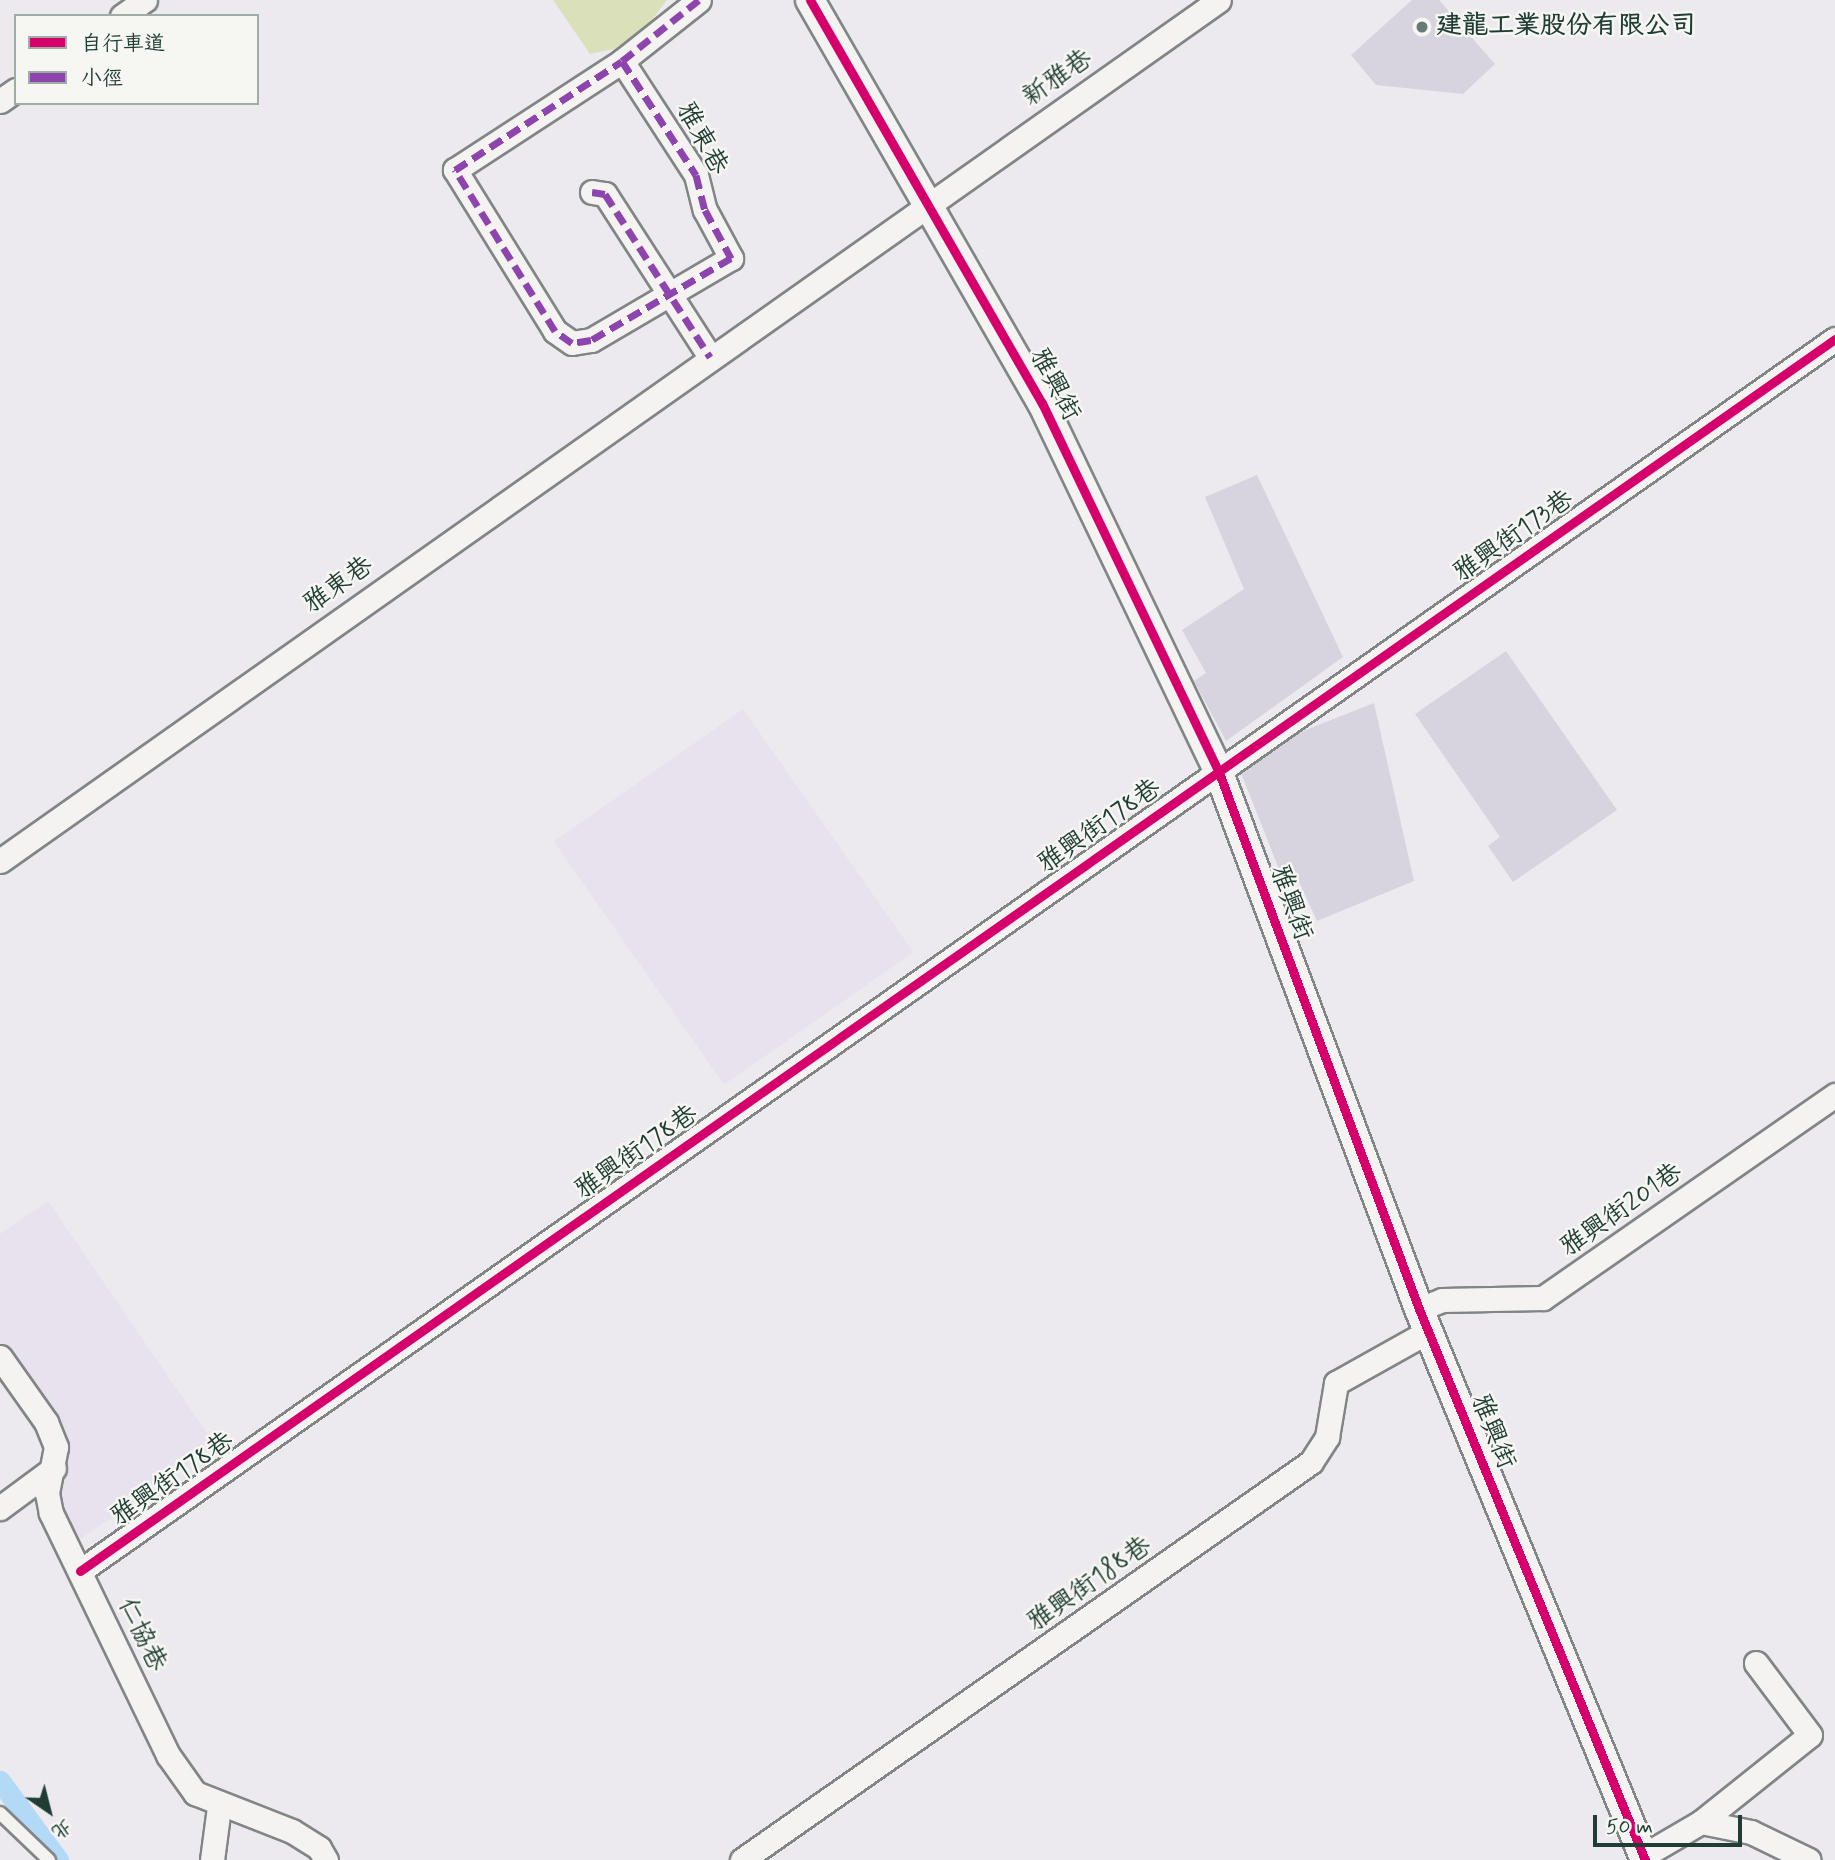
<!DOCTYPE html>
<meta charset="utf-8">
<style>
body{margin:0}
#map{position:relative;width:1835px;height:1860px;overflow:hidden;background:#edeaef;font-family:Mynerve,"LXGW WenKai TC",sans-serif}
div>[style]{position:absolute}
[style*='--x']{left:calc(var(--x)*1px);top:calc(var(--y)*1px);width:calc(var(--w)*1px);rotate:calc(var(--a)*1deg)}
.built>*{inset:0;background:#e8e1ee;transform-origin:0 0}
.green>*{inset:0;background:#dae1ba}
.canal>*{height:21px;margin:-10.5px;padding:0 10.5px;transform-origin:10.5px;border-radius:10.5px;background:#b2d9f5}
.building>*{inset:0;background:#d8d4df}
.roads{filter:drop-shadow(2px 0 #818586) drop-shadow(-2px 0 #818586) drop-shadow(0 2px #818586) drop-shadow(0 -2px #818586)}
.service>*{height:12px;margin:-6px;padding:0 6px;transform-origin:6px;border-radius:6px;background:#f4f3f2}
.minor>*{height:23px;margin:-11.5px;padding:0 11.5px;transform-origin:11.5px;border-radius:11.5px;background:#f4f3f2}
.tertiary>*{height:28px;margin:-14px;padding:0 14px;transform-origin:14px;border-radius:14px;background:#f4f3f2}
.quiet>*{height:7px;margin-top:-3.5px;transform-origin:0;background:repeating-linear-gradient(90deg,#8e44ad 0 14px,transparent 0 21px)}
.cycleway>*{height:9px;margin:-4.5px;padding:0 4.5px;transform-origin:4.5px;border-radius:4.5px;background:#d6006c}
.dots>*{width:19px;height:19px;translate:-50% -50%;box-sizing:border-box;border:4px solid #f6f6f2;border-radius:50%}
span{translate:-50% -50%;white-space:nowrap;text-align:center;line-height:1.15;-webkit-text-stroke:5px #f6f6f2;paint-order:stroke}
.poi-label{font-size:26px;color:#1f3d34;font-weight:700}
.left{translate:0 -50%;text-align:left}
.street-label{font-size:26px;color:#1f3d34}
.legend{position:absolute;left:14px;top:14px;width:245px;height:91px;box-sizing:border-box;background:#f6f6f2;border:2px solid #a0aca6;margin:0;padding:9px 12px;list-style:none;font-size:21px;color:#1f3d34}
.legend li{display:flex;align-items:center;gap:14px;height:35px}
.legend b{width:35px;border:2px solid #a0aca6}
.north{position:absolute;left:14px;top:1776px;width:70px;height:70px;-webkit-text-stroke:5px #f6f6f2;paint-order:stroke;rotate:145deg;font-size:19px;font-weight:700;line-height:28px;text-align:center;color:#1f3d34}
.north::after{content:'';display:block;margin:auto;width:24px;height:32px;background:#1f3d34;clip-path:polygon(50% 0,100% 100%,50% 72%,0 100%)}
.scale{position:absolute;left:1593px;top:1815px;width:149px;height:32px;box-sizing:border-box;border:4px solid #1f3d34;border-top:0;padding-left:9px;font-size:21px;line-height:24px;white-space:nowrap;color:#1f3d34;-webkit-text-stroke:5px #f6f6f2;paint-order:stroke}
</style>
<div id="map">
<div class="built">
<i style="left:743px;top:709px;width:297px;height:231px;rotate:55deg"></i>
<i style="clip-path:polygon(48px 1201px,215px 1445px,69px 1547px,47px 1515px,48px 1433px,0 1365px,0 1234px)"></i>
</div>
<div class="green">
<i style="clip-path:polygon(553px 0,667px 0,633px 45px,590px 54px)"></i>
</div>
<div class="canal">
<i style="--x:0;--y:1781;--w:98;--a:53.7"></i>
</div>
<div class="building">
<i style="clip-path:polygon(1412px 0,1439px 0,1495px 64px,1463px 94px,1376px 85px,1351px 55px)"></i>
<i style="clip-path:polygon(1257px 475px,1343px 657px,1226px 741px,1194px 681px,1206px 673px,1182px 630px,1244px 589px,1205px 497px)"></i>
<i style="clip-path:polygon(1506px 651px,1617px 810px,1513px 882px,1488px 846px,1500px 837px,1415px 714px)"></i>
<i style="clip-path:polygon(1374px 703px,1414px 881px,1317px 921px,1299px 882px,1286px 887px,1241px 773px,1298px 733px)"></i>
</div>
<div class="roads">
<div class="service">
<i style="--x:0;--y:1813;--w:68;--a:43.8"></i>
</div>
<div class="minor">
<i style="--x:122;--y:16;--w:28;--a:-35"></i>
<i style="--x:622;--y:61;--w:136;--a:57"></i>
<i style="--x:696;--y:175;--w:36;--a:76"></i>
<i style="--x:705;--y:210;--w:55;--a:61.6"></i>
<i style="--x:731;--y:258;--w:162;--a:149.6"></i>
<i style="--x:591;--y:340;--w:19;--a:171"></i>
<i style="--x:572;--y:343;--w:21;--a:-145"></i>
<i style="--x:555;--y:331;--w:190;--a:-121.8"></i>
<i style="--x:455;--y:170;--w:199;--a:-33.1"></i>
<i style="--x:622;--y:61;--w:98;--a:-38.4"></i>
<i style="--x:0;--y:101;--w:19;--a:-35"></i>
<i style="--x:592;--y:192;--w:13;--a:9"></i>
<i style="--x:605;--y:194;--w:194;--a:57.2"></i>
<i style="--x:0;--y:861;--w:1492;--a:-35.23"></i>
<i style="--x:1419;--y:1309;--w:25;--a:-21"></i>
<i style="--x:1442;--y:1300;--w:101;--a:-1.1"></i>
<i style="--x:1543;--y:1298;--w:356;--a:-34.8"></i>
<i style="--x:0;--y:1357;--w:80;--a:54.7"></i>
<i style="--x:46;--y:1422;--w:27;--a:68"></i>
<i style="--x:56;--y:1447;--w:47;--a:101.1"></i>
<i style="--x:47;--y:1493;--w:20;--a:79"></i>
<i style="--x:51;--y:1513;--w:269;--a:64.2"></i>
<i style="--x:168;--y:1755;--w:47;--a:54.6"></i>
<i style="--x:195;--y:1793;--w:104;--a:21.4"></i>
<i style="--x:292;--y:1831;--w:32;--a:32"></i>
<i style="--x:319;--y:1848;--w:14;--a:60"></i>
<i style="--x:0;--y:1508;--w:67;--a:-36.5"></i>
<i style="--x:80;--y:1571;--w:2144;--a:-35.07"></i>
<i style="--x:1701;--y:1822;--w:51;--a:11.3"></i>
<i style="--x:1751;--y:1832;--w:64;--a:25.8"></i>
<i style="--x:1643;--y:1856;--w:67;--a:-30.4"></i>
<i style="--x:1701;--y:1822;--w:139;--a:-38.6"></i>
<i style="--x:1810;--y:1735;--w:90;--a:-126.9"></i>
<i style="--x:212;--y:1860;--w:53;--a:-82.5"></i>
<i style="--x:742;--y:1860;--w:694;--a:-34.97"></i>
<i style="--x:1311;--y:1462;--w:30;--a:-57"></i>
<i style="--x:1327;--y:1437;--w:55;--a:-80.5"></i>
<i style="--x:1336;--y:1383;--w:107;--a:-29.2"></i>
</div>
<div class="tertiary">
<i style="--x:810;--y:0;--w:465;--a:60.1"></i>
<i style="--x:1042;--y:403;--w:407;--a:64.4"></i>
<i style="--x:1218;--y:770;--w:575;--a:69.55"></i>
<i style="--x:1419;--y:1309;--w:596;--a:67.7"></i>
</div>
</div>
<div class="quiet">
<i style="--x:622;--y:61;--w:136;--a:57"></i>
<i style="--x:696;--y:175;--w:36;--a:76"></i>
<i style="--x:705;--y:210;--w:55;--a:61.6"></i>
<i style="--x:731;--y:258;--w:162;--a:149.6"></i>
<i style="--x:591;--y:340;--w:19;--a:171"></i>
<i style="--x:572;--y:343;--w:21;--a:-145"></i>
<i style="--x:555;--y:331;--w:190;--a:-121.8"></i>
<i style="--x:455;--y:170;--w:199;--a:-33.1"></i>
<i style="--x:622;--y:61;--w:98;--a:-38.4"></i>
<i style="--x:592;--y:192;--w:13;--a:9"></i>
<i style="--x:605;--y:194;--w:194;--a:57.2"></i>
</div>
<div class="cycleway">
<i style="--x:810;--y:0;--w:465;--a:60.1"></i>
<i style="--x:1042;--y:403;--w:407;--a:64.4"></i>
<i style="--x:1218;--y:770;--w:575;--a:69.55"></i>
<i style="--x:1419;--y:1309;--w:596;--a:67.7"></i>
<i style="--x:80;--y:1571;--w:2144;--a:-35.07"></i>
</div>
<div class="dots">
<i style="left:1422px;top:27px;background:#677a75"></i>
</div>
<div class="poi-label">
<span class="left" style="left:1436px;top:27px">建龍工業股份有限公司</span>
</div>
<div class="street-label">
<span style="left:1058px;top:79px;rotate:-35deg">新雅巷</span>
<span style="left:701px;top:139px;rotate:61deg">雅東巷</span>
<span style="left:1054px;top:385px;rotate:62deg">雅興街</span>
<span style="left:1514px;top:537px;rotate:-35deg">雅興街173巷</span>
<span style="left:339px;top:586px;rotate:-35deg">雅東巷</span>
<span style="left:1100px;top:827px;rotate:-35deg">雅興街178巷</span>
<span style="left:1290px;top:903px;rotate:70deg">雅興街</span>
<span style="left:637px;top:1153px;rotate:-35deg">雅興街178巷</span>
<span style="left:1622px;top:1211px;rotate:-35deg">雅興街201巷</span>
<span style="left:1492px;top:1432px;rotate:68deg">雅興街</span>
<span style="left:173px;top:1480px;rotate:-35deg">雅興街178巷</span>
<span style="left:1090px;top:1585px;rotate:-35deg">雅興街188巷</span>
<span style="left:141px;top:1635px;rotate:64deg">仁協巷</span>
</div>
<ul class="legend">
<li><b style="height:9px;background:#d6006c"></b>自行車道</li>
<li><b style="height:9px;background:#8e44ad"></b>小徑</li>
</ul>
<div class="north">北</div>
<div class="scale">50 m</div>
</div>
